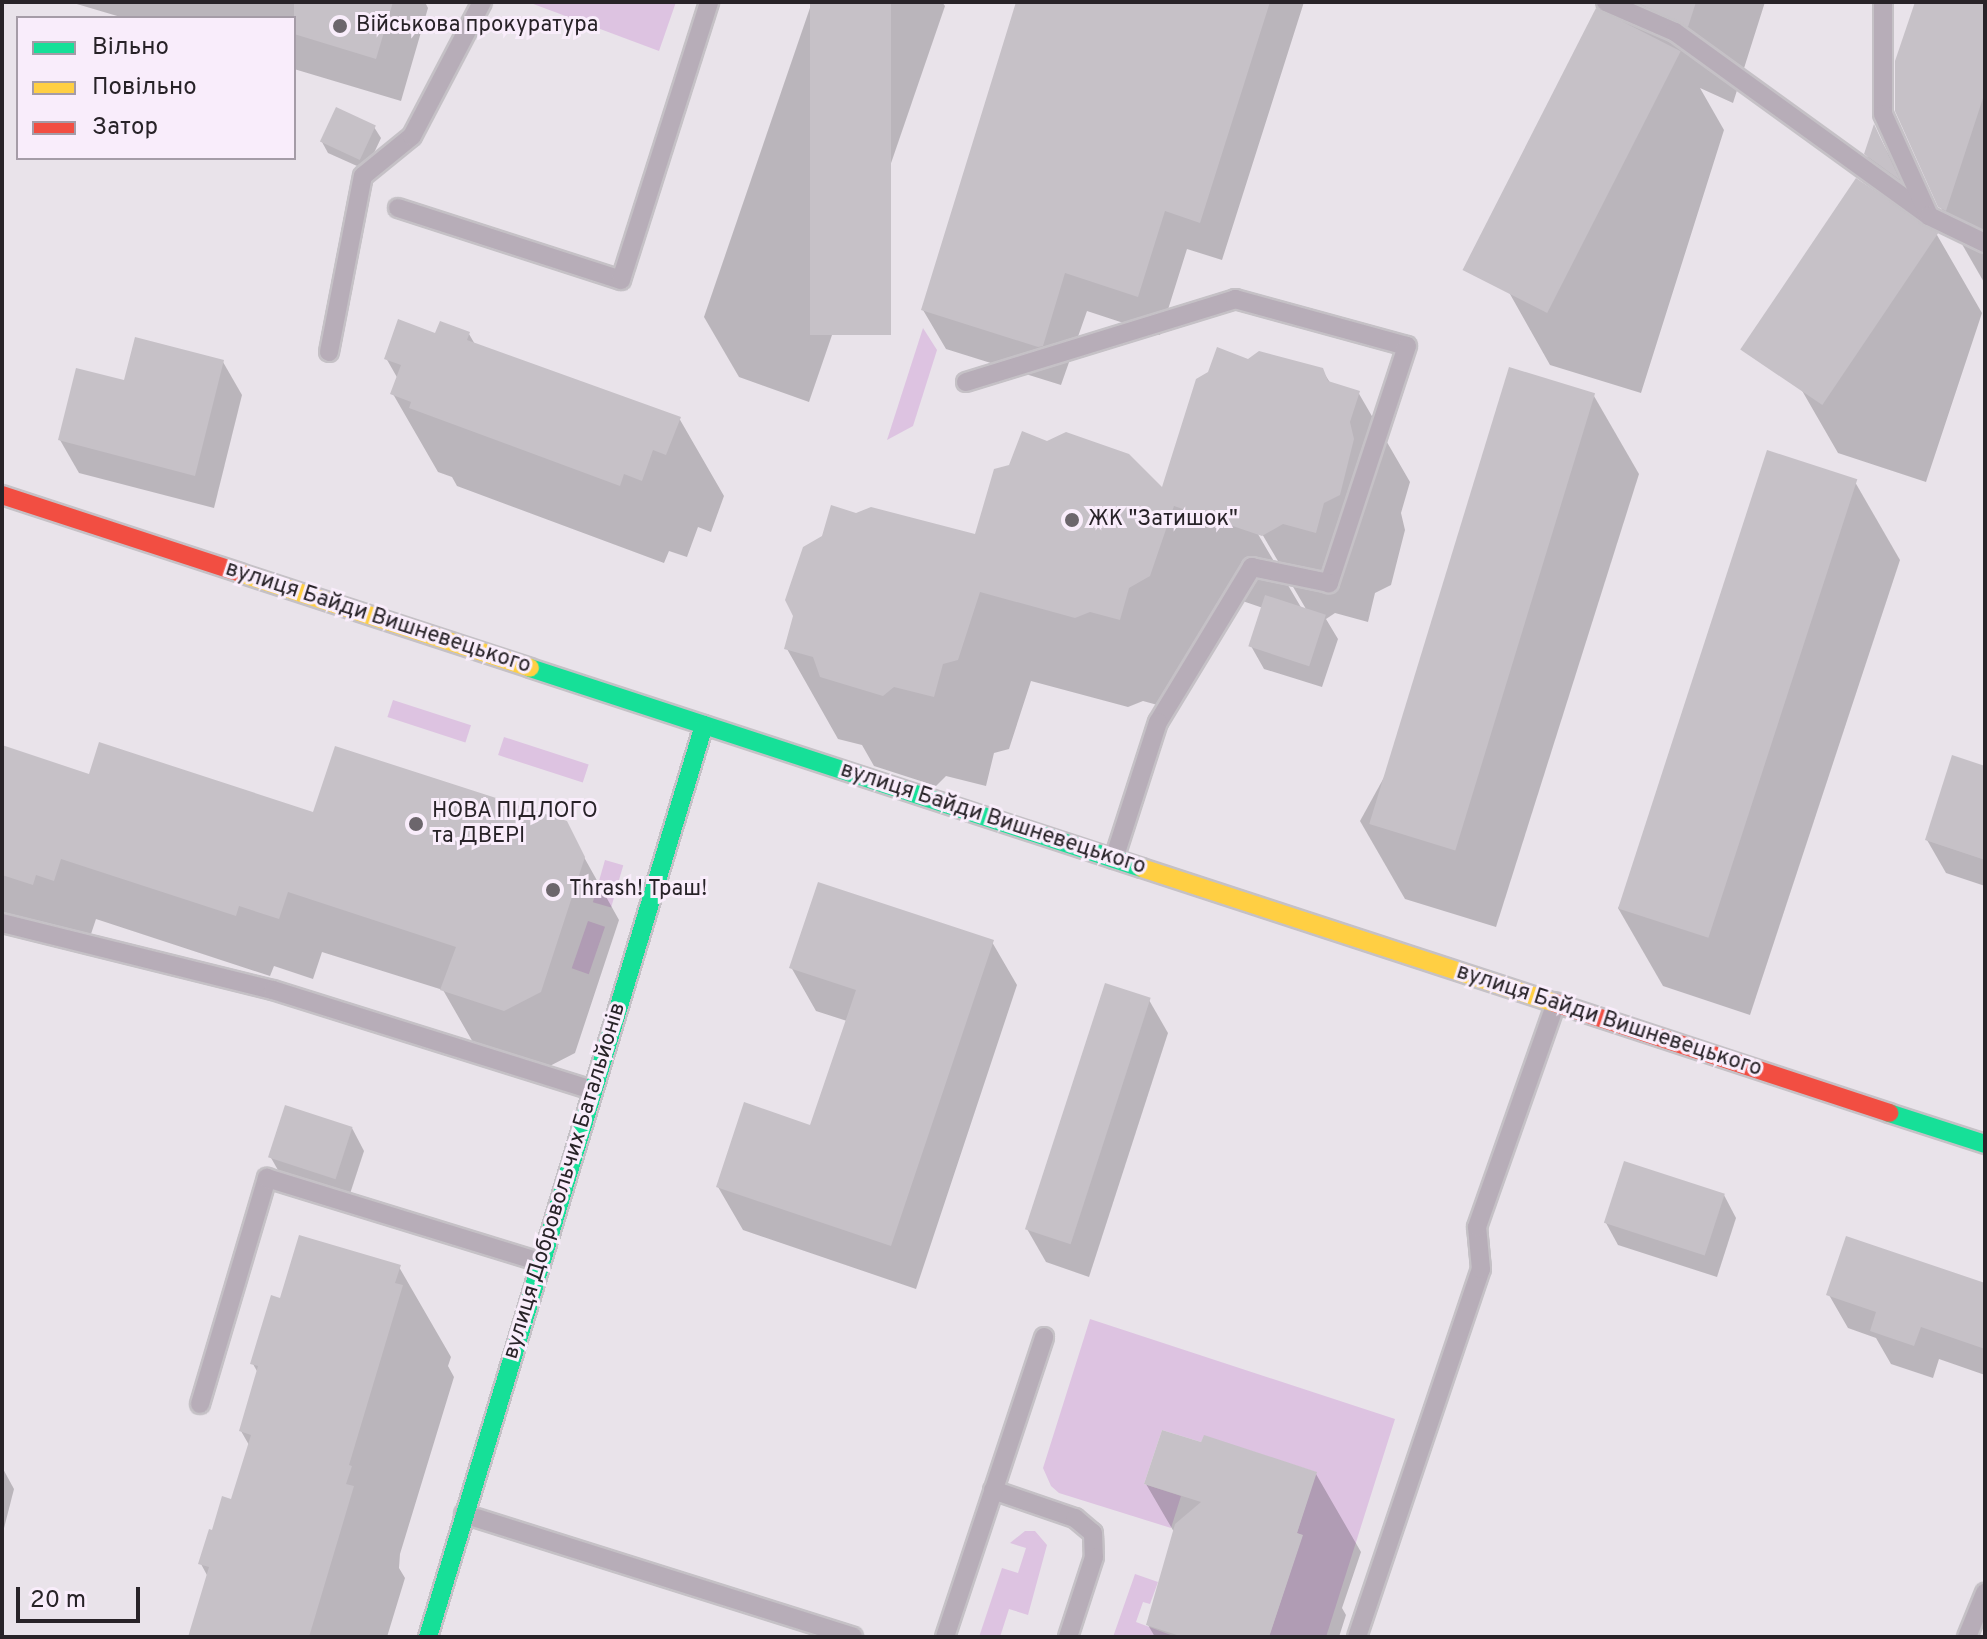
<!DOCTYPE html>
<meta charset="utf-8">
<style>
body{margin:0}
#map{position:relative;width:1987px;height:1639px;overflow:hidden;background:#e9e3ea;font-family:Overpass,sans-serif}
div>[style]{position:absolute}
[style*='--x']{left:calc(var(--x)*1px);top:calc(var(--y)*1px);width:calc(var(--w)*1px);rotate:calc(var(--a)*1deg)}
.green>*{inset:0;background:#ddc3e1;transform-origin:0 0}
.shadow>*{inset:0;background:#0003}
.building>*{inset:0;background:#c6c1c7;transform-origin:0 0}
.roads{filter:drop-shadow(2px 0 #c5c1c6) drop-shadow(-2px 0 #c5c1c6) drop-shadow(0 2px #c5c1c6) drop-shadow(0 -2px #c5c1c6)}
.lane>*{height:18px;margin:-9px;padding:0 9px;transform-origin:9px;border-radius:9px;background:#b7adb8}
.fast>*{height:18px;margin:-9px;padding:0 9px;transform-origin:9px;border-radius:9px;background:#16e098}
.slow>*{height:18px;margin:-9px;padding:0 9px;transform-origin:9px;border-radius:9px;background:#ffcf43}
.jam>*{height:18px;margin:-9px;padding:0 9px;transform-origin:9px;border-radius:9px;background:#f24e42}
.dots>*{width:22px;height:22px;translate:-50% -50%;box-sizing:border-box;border:4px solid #f9edfb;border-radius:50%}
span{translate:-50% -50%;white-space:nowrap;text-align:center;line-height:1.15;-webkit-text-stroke:6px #f9edfb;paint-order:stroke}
.poi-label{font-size:22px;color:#282328}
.left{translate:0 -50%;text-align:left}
.street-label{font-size:22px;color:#282328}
.frame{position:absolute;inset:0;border:4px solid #282328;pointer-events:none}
.legend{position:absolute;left:16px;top:16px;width:280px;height:144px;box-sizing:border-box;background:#f9edfb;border:2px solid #a59ca7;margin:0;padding:10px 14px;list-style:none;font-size:24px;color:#282328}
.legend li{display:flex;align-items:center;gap:16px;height:40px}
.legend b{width:40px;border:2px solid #a59ca7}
.scale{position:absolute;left:16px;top:1587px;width:124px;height:36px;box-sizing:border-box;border:4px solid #282328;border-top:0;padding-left:10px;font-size:24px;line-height:28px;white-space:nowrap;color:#282328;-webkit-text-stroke:6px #f9edfb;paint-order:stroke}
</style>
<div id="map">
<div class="green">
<i style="clip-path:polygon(528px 2px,676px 2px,659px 51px)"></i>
<i style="clip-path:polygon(923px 328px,937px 350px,913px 426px,887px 440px)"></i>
<i style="left:393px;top:700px;width:82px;height:18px;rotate:18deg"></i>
<i style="left:504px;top:737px;width:89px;height:19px;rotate:18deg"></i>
<i style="left:605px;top:860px;width:19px;height:44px;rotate:16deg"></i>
<i style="left:588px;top:921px;width:18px;height:50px;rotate:19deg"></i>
<i style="clip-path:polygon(1090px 1319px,1395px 1419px,1326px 1637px,1269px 1637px,1302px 1536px,1297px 1533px,1316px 1472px,1204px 1436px,1201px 1442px,1162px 1430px,1144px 1484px,1181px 1496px,1171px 1528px,1059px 1493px,1051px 1486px,1043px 1468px)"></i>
<i style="clip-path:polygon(1025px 1531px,1035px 1531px,1047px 1545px,1028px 1615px,1009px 1609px,1000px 1637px,979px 1637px,1002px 1568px,1018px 1573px,1026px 1548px,1010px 1543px)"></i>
<i style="clip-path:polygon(1135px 1574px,1158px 1582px,1150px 1604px,1143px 1602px,1136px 1622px,1176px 1637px,1113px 1637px)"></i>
</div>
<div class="shadow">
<i style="clip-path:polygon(70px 2px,425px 2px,428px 8px,401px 101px,294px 69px,294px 18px,124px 18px)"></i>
<i style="clip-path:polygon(812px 2px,942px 2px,945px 6px,809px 402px,739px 377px,704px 317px)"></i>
<i style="clip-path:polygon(1020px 2px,1304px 2px,1222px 260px,1187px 249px,1160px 335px,1087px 311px,1061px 385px,946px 349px,923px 310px)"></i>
<i style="clip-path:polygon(1610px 2px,1765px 2px,1733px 103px,1700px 88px,1724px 130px,1641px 393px,1550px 365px,1506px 287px,1623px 23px)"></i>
<i style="clip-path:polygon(1917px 2px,1985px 2px,1985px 284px,1940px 206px)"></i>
<i style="clip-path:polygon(374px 127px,381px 138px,366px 170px,328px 153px,322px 142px)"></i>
<i style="clip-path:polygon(1875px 129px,1930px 231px,1937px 235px,1982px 313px,1926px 482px,1838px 453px,1793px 375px,1898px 209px,1866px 154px)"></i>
<i style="clip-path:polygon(469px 334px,476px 346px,679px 418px,724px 496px,711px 532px,698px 527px,687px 557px,669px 551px,664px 563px,457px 486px,452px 477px,438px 472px,393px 394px,398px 379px,386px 358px,436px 336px)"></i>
<i style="clip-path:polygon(223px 362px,242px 395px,214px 508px,79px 473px,60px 440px,126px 383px)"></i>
<i style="clip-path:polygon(evenodd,1249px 362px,1322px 370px,1331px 384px,1358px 392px,1410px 482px,1401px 513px,1405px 530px,1391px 585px,1375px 593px,1368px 622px,1335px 613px,1326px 619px,1338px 639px,1322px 687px,1264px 669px,1251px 646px,1263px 608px,1225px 595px,1172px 709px,1143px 701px,1128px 707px,1031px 681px,1009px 749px,994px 753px,986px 786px,946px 776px,936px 786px,874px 766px,862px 745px,838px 739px,787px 649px,856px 515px,977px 536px,1163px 491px,1249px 362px,1258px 527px,1306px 609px,1302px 609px,1255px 529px,1258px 527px)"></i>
<i style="clip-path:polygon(1594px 396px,1639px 474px,1496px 927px,1405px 899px,1360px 821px)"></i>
<i style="clip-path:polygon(1855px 482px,1900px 560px,1750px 1015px,1663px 986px,1618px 908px)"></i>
<i style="clip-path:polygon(2px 747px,91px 776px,314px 814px,565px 823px,619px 920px,575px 1053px,540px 1071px,478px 1051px,443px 990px,322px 952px,313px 979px,274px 966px,270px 976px,96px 919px,89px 940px,2px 923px)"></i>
<i style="clip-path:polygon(1985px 768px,1985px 886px,1946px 873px,1927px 840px)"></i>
<i style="clip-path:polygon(992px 942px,1017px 985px,916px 1289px,743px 1230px,718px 1187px,811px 1127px,847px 1021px,816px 1011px,791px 967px)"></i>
<i style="clip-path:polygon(1149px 1000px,1168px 1033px,1089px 1277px,1046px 1262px,1027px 1229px)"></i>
<i style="clip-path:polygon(352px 1128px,364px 1151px,348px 1200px,283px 1179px,270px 1156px)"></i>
<i style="clip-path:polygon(1724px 1195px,1736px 1218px,1717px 1277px,1618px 1245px,1606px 1223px)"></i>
<i style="clip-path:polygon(399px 1267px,451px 1357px,448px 1366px,454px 1377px,400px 1554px,399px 1568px,405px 1578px,387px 1637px,194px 1637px,208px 1577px,201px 1564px,232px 1501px,249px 1445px,241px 1431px,258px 1373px,253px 1364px,282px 1300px)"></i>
<i style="clip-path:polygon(1985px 1285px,1985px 1375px,1939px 1359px,1933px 1378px,1891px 1364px,1876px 1338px,1848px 1328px,1829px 1295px)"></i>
<i style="clip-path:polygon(1202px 1445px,1316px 1474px,1361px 1552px,1342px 1608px,1346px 1615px,1339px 1637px,1155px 1637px,1148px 1625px,1174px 1532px,1146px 1484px)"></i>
<i style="clip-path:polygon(2px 1467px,14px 1489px,2px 1536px)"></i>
</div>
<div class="building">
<i style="clip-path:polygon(294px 2px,393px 2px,376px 59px,294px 34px)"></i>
<i style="left:810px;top:2px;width:81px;height:333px"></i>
<i style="clip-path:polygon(1016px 2px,1270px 2px,1200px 223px,1165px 211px,1138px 297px,1065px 273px,1043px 346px,1038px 347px,921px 310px)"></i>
<i style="clip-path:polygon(1636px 2px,1696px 2px,1688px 27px)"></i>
<i style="clip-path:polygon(1915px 2px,1985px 2px,1985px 92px,1946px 211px,1938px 207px,1895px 111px,1895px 61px)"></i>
<i style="left:1596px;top:8px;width:95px;height:294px;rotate:27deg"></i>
<i style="left:336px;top:107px;width:44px;height:38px;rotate:25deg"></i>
<i style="clip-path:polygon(1874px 124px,1900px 180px,1864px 154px)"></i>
<i style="left:1856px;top:178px;width:99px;height:207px;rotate:34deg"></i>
<i style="clip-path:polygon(398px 319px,435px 333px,440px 321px,470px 332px,467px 340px,681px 417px,666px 455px,653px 450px,642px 481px,624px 474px,620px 486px,409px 408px,411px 402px,390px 394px,401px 365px,384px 359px)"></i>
<i style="clip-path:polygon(135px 337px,224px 360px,195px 476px,58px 440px,76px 368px,124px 380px)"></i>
<i style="clip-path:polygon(1217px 347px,1248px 359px,1259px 351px,1323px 368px,1328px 381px,1360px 391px,1350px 422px,1354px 439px,1340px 495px,1324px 503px,1316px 533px,1283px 524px,1262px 536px,1174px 506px,1150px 576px,1129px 588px,1120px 620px,1090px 612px,1075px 618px,980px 592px,958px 660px,943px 664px,934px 697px,894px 687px,883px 696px,820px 677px,813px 657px,784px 649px,793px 616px,785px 600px,803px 547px,822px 536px,831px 505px,856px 513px,871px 507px,975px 534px,994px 469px,1009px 465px,1022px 431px,1047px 441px,1066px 432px,1129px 454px,1162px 487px,1196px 379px,1208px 372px)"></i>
<i style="left:1509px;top:367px;width:90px;height:478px;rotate:17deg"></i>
<i style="left:1767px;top:450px;width:95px;height:482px;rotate:18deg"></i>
<i style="left:1265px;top:595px;width:64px;height:54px;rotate:18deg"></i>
<i style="clip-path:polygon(99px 742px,313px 812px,335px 746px,567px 821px,585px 857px,541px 992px,504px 1011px,440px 990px,456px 947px,288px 892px,279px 919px,239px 906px,236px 916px,61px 859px,54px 881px,36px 875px,33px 885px,2px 875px,2px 745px,89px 774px)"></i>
<i style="clip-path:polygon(1952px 755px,1985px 766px,1985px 860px,1925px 840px)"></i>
<i style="clip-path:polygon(818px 882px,994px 940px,891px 1246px,716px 1187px,744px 1102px,810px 1125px,856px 990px,789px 968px)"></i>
<i style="left:1105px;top:983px;width:48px;height:259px;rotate:18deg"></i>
<i style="left:285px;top:1105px;width:71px;height:55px;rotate:18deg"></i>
<i style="left:1624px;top:1161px;width:106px;height:65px;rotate:18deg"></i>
<i style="clip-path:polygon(299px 1235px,401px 1265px,395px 1283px,403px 1285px,349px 1465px,352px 1466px,346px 1484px,354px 1486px,309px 1637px,188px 1637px,209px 1567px,198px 1564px,209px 1529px,212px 1530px,222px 1496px,231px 1499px,251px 1435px,239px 1431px,258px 1366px,250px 1364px,271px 1295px,280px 1298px)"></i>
<i style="clip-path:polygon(1846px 1236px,1985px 1283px,1985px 1349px,1921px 1327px,1914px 1346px,1870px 1331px,1876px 1312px,1826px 1295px)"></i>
<i style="clip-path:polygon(1162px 1430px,1201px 1442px,1204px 1435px,1317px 1472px,1297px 1533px,1303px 1535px,1269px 1637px,1183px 1637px,1146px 1625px,1175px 1524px,1201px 1502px,1144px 1484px)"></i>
</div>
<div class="roads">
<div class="lane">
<i style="--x:1606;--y:2;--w:75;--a:23.5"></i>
<i style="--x:1675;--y:32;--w:314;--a:35.9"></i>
<i style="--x:1883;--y:2;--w:112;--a:90"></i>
<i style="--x:1883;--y:114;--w:112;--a:65.7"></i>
<i style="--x:1929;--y:216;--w:62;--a:25.7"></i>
<i style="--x:398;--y:208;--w:234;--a:17.9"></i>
<i style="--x:621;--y:280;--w:292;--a:-72.4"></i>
<i style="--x:329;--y:352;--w:179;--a:-79.1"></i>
<i style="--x:363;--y:176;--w:63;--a:-39.2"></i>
<i style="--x:412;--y:136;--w:151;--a:-62.4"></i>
<i style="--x:966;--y:382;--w:282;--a:-17.1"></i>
<i style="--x:1235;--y:299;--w:178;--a:15.3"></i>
<i style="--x:1407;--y:346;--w:250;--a:108.2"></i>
<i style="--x:1329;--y:583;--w:79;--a:-168.3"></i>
<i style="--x:1252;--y:567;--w:181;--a:121.2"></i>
<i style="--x:1158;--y:722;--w:144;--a:107.8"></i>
<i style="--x:2;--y:923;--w:279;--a:13.9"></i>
<i style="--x:273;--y:990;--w:335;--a:17.4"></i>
<i style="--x:200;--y:1404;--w:236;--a:-73.5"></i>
<i style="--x:267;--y:1178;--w:286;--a:17.1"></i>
<i style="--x:993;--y:1490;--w:87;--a:18.9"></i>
<i style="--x:1075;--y:1518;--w:23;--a:40"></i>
<i style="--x:1093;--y:1533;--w:24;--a:88"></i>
<i style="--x:1094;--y:1557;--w:84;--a:108"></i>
<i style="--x:464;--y:1514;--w:408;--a:17.5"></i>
<i style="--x:945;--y:1637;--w:316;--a:-71.7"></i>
<i style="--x:1357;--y:1637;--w:388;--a:-71.4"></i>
<i style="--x:1481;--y:1269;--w:42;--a:-95.4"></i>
<i style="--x:1477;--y:1227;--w:238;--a:-70.6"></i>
<i style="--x:1967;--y:1637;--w:48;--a:-67.8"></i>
</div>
<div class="fast">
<i style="--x:530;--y:668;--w:644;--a:18.1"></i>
<i style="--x:1889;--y:1113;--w:101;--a:17.9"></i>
<i style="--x:428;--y:1637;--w:953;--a:-73.16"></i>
</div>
<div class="slow">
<i style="--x:240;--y:573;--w:305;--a:18.1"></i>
<i style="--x:1142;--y:868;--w:435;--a:18.1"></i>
</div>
<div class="jam">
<i style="--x:2;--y:495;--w:250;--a:18.1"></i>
<i style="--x:1555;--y:1003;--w:352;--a:18.2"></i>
</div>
</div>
<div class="dots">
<i style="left:340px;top:26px;background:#6c666c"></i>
<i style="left:1072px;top:520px;background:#6c666c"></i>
<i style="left:416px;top:824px;background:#6c666c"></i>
<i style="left:553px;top:890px;background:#6c666c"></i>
</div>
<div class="poi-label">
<span class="left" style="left:356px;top:26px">Військова прокуратура</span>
<span class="left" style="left:1088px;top:520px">ЖК "Затишок"</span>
<span class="left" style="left:432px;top:824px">НОВА ПІДЛОГО<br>та ДВЕРІ</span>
<span class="left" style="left:569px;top:890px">Thrash! Траш!</span>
</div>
<div class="street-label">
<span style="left:378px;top:618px;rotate:18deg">вулиця Байди Вишневецького</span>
<span style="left:993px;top:819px;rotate:18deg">вулиця Байди Вишневецького</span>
<span style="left:1609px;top:1021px;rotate:18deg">вулиця Байди Вишневецького</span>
<span style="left:565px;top:1181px;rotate:-73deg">вулиця Добровольчих Батальйонів</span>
</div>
<div class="frame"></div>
<ul class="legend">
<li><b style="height:10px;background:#16e098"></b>Вільно</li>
<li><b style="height:10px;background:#ffcf43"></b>Повільно</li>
<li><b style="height:10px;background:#f24e42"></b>Затор</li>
</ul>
<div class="scale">20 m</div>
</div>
